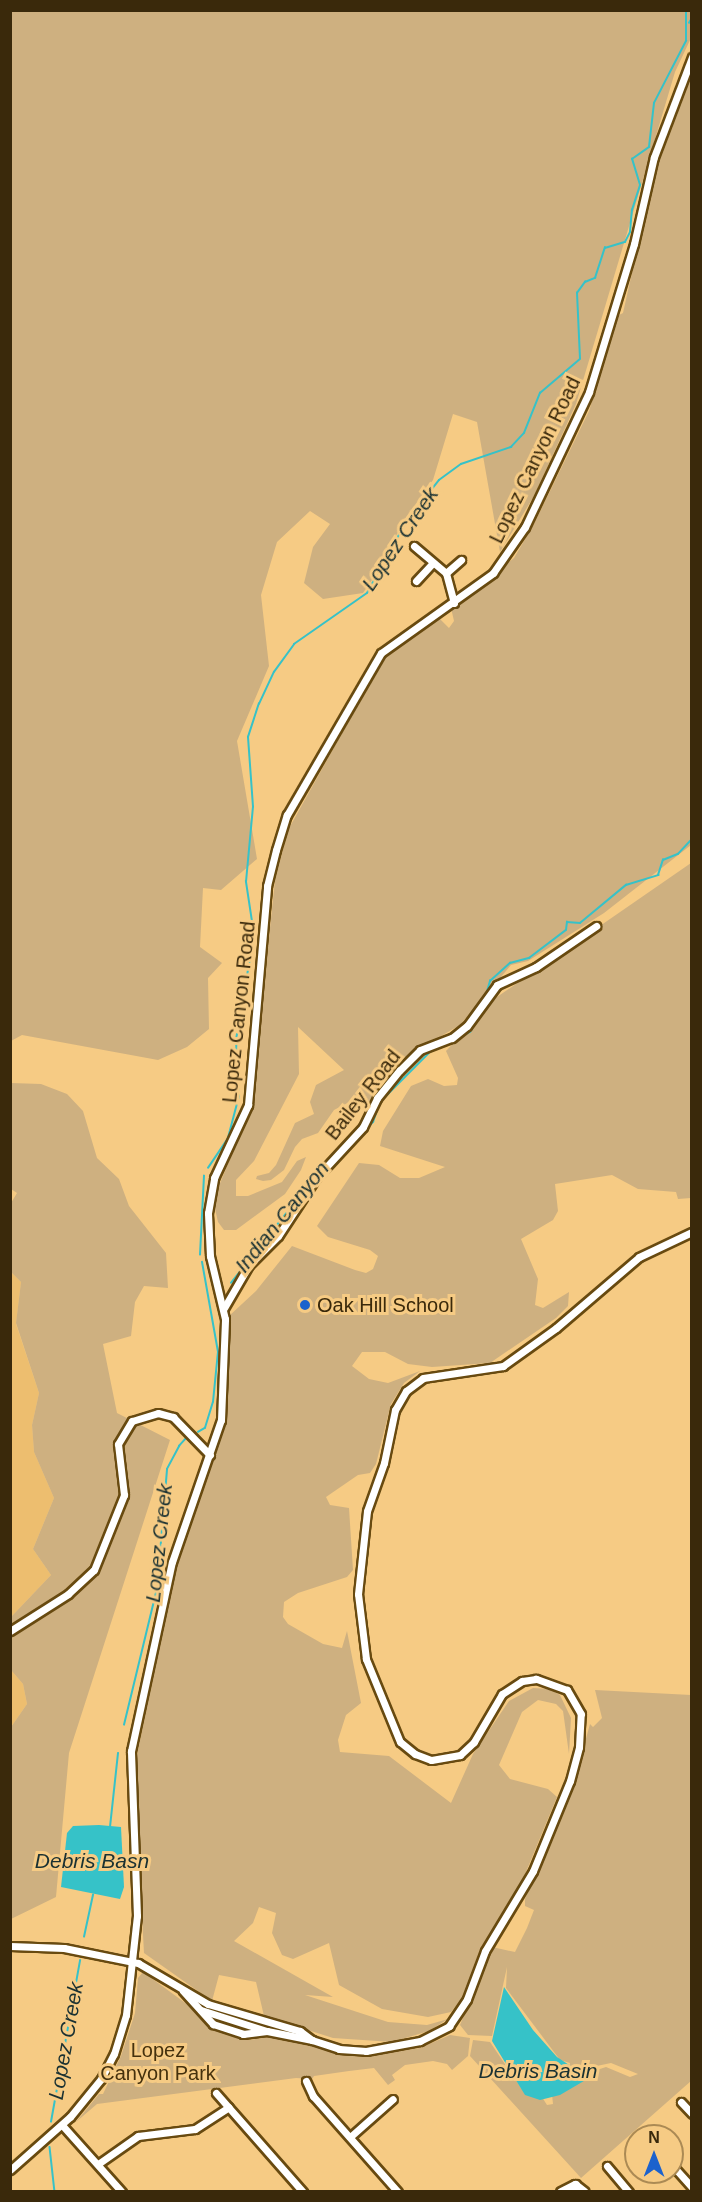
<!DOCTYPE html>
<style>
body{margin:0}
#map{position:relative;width:702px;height:2202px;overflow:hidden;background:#f6cb84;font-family:Helvetica,sans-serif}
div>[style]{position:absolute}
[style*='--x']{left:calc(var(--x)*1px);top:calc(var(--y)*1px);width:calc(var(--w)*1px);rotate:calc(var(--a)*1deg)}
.built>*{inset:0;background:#edbe6f}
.green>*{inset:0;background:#ceb080}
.water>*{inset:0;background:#36c2c8}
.stream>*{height:1.5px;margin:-0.75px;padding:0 0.75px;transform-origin:0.75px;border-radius:0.75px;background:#36c2c8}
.roads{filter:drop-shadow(2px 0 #684a10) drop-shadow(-2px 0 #684a10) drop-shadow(0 2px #684a10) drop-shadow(0 -2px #684a10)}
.street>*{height:7px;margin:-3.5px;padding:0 3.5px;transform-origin:3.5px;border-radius:3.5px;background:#fff}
.secondary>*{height:9px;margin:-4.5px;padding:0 4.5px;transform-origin:4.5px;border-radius:4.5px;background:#fff}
.dots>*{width:16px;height:16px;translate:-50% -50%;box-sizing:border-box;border:3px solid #f6cb84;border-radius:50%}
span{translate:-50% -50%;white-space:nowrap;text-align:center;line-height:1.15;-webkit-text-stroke:6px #f6cb84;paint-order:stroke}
.street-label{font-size:20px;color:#3a290b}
.poi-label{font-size:20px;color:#3a290b}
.left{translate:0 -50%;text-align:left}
.park-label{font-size:20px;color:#45310d}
.water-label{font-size:21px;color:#1a3132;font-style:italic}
.frame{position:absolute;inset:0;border:12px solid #3a290b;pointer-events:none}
.north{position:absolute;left:624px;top:2124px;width:60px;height:60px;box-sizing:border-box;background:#f6cb84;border:2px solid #ab8a54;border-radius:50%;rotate:0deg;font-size:16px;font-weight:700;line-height:24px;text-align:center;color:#3a290b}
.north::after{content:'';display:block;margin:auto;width:21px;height:27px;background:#1c62cd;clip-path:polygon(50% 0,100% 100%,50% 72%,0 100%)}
</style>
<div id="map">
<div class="built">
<i style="clip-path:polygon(11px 1272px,21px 1282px,16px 1324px,39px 1393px,32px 1425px,34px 1452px,54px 1498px,33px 1549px,51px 1575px,11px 1617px)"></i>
<i style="clip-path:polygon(11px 1670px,23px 1684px,27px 1704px,11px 1727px)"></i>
</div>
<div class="green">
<i style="clip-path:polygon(11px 10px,691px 11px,691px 38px,675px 72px,576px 404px,534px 496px,500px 552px,477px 422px,453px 414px,433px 480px,402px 523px,385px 561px,363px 593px,323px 599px,304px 583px,313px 547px,330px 524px,310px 511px,277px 542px,261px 595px,269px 666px,237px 741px,257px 859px,221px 890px,203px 888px,200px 947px,222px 963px,208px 978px,209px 1029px,187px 1047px,158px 1060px,22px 1035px,11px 1041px)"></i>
<i style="clip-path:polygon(691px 64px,691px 845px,604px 913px,528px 961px,511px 965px,460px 1025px,407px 1056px,381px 1085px,367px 1108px,355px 1099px,334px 1110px,318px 1133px,302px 1139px,295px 1147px,284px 1170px,271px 1180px,263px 1181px,256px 1179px,257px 1176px,269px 1173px,276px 1165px,295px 1123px,314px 1114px,310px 1102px,316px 1085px,344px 1070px,298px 1027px,299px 1074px,254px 1161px,236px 1180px,236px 1196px,248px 1196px,282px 1182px,297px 1161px,306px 1157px,301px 1170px,285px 1194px,236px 1230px,224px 1230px,218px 1222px,213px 1200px,251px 1109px,275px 880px,288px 830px,384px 658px,437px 616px,449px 628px,454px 621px,451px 608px,514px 558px,534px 524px,589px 411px,609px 346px,613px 318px,623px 313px,657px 161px)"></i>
<i style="clip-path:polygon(691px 863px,691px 1198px,678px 1199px,676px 1192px,638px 1189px,612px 1175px,555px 1184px,558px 1211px,553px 1220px,521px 1239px,538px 1279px,535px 1305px,543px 1308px,569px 1292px,568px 1306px,556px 1318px,490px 1363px,432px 1367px,408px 1364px,385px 1352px,362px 1352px,352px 1366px,369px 1379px,388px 1383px,420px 1371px,404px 1383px,391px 1404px,376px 1464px,370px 1473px,358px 1475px,326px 1497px,330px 1505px,349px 1508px,353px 1570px,347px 1577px,298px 1593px,284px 1602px,283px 1617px,288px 1624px,323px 1644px,342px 1648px,347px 1631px,361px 1703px,346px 1715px,338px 1740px,340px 1752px,389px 1756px,451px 1803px,473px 1754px,509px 1701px,533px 1688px,550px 1689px,560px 1695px,571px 1718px,569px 1754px,563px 1711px,556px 1704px,538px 1700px,522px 1712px,499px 1765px,510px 1779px,548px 1789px,557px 1797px,521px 1884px,478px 1955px,463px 1997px,451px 2012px,428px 2017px,382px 2009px,339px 1985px,329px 1943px,293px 1959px,282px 1955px,272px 1933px,276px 1913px,259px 1907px,253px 1923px,234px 1941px,333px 1997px,305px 1995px,388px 2022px,427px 2025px,448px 2019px,429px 2031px,392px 2042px,333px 2038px,264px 2016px,256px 1982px,219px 1975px,212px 2001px,144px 1953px,134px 1769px,179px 1554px,225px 1421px,229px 1316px,256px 1291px,292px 1246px,355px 1270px,366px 1273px,373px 1269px,378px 1256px,370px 1250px,328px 1237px,317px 1226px,359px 1163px,379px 1165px,400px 1178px,419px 1178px,445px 1167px,380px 1146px,383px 1131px,411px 1086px,428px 1079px,444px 1086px,457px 1085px,458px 1078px,446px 1051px,497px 997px)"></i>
<i style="clip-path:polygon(11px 1083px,41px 1084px,67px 1094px,83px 1111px,97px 1158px,119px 1179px,129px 1206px,166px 1253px,168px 1288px,144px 1286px,135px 1302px,131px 1336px,103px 1344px,117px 1413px,170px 1440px,69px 1753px,56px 1897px,11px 1919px,11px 1727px,27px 1704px,23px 1684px,11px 1670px,11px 1617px,51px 1575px,33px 1549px,54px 1498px,34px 1452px,32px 1425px,39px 1393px,16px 1323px,21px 1282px,11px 1272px,11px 1203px,17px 1193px,11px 1189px)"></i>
<i style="clip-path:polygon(595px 1690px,691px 1695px,691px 2081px,581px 2178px,470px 2056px,473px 2040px,490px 2042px,522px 2089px,540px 2094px,547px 2105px,553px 2104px,551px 2085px,606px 2067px,630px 2077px,638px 2074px,611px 2063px,568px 2072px,570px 2063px,560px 2060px,506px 1988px,507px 1967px,492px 2036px,468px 2035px,460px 2025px,492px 1947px,515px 1952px,527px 1928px,534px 1910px,525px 1906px,525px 1899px,571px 1793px,590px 1724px,593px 1727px,602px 1718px)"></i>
<i style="clip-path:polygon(143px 1972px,199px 2013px,208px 2024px,249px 2040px,269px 2037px,360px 2057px,420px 2048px,450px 2035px,470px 2038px,468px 2056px,452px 2070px,447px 2064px,433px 2061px,405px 2065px,392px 2075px,395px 2080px,388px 2085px,374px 2068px,349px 2071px,314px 2076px,312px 2079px,296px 2078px,97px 2104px,76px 2122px,99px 2094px,103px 2094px,121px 2056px,135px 2013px,138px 1978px)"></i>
</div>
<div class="water">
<i style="clip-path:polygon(99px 1825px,121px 1827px,124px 1887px,120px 1899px,61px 1887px,67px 1833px,73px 1826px)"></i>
<i style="clip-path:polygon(504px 1987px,533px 2030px,557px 2057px,589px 2078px,560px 2095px,540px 2100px,525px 2095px,492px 2041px)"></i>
</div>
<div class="stream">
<i style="--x:689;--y:23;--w:6;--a:-59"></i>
<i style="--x:486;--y:995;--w:15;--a:-74"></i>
<i style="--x:490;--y:981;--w:27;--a:-42"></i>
<i style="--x:510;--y:963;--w:20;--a:-15"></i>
<i style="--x:529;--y:958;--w:46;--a:-37.1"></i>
<i style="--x:566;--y:930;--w:8;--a:-83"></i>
<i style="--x:567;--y:922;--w:13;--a:4"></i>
<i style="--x:580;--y:923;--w:60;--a:-39.6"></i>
<i style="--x:626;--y:885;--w:34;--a:-17"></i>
<i style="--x:658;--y:875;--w:16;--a:-72"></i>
<i style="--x:663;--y:860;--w:16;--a:-22"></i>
<i style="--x:678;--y:854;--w:21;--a:-47"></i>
<i style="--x:458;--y:1038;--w:13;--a:-27"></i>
<i style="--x:470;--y:1032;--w:23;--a:-59"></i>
<i style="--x:354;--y:1141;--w:27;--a:-45"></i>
<i style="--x:373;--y:1122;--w:21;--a:-71"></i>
<i style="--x:380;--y:1102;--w:71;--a:-45"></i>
<i style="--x:430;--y:1052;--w:20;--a:-27"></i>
<i style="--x:208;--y:1168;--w:36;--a:-56"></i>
<i style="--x:228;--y:1138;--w:43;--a:-75.3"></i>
<i style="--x:239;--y:1096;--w:56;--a:-93.1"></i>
<i style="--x:236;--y:1040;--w:107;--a:-80.3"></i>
<i style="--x:254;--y:935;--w:54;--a:-98.6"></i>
<i style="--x:246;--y:882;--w:75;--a:-84.7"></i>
<i style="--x:253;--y:807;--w:70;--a:-94.1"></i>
<i style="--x:248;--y:737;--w:35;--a:-72"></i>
<i style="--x:259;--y:704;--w:35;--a:-65"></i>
<i style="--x:274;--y:672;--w:34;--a:-54"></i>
<i style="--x:294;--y:644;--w:89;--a:-34.9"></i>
<i style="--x:367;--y:593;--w:81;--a:-61.2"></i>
<i style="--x:406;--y:522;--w:53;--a:-51.8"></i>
<i style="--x:439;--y:480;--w:27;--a:-36"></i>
<i style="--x:461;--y:464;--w:53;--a:-18.8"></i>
<i style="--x:511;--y:447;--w:19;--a:-47"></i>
<i style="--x:524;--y:433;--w:43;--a:-68.2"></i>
<i style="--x:540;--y:393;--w:52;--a:-40.4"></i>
<i style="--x:580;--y:359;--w:66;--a:-92.6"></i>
<i style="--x:577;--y:293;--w:14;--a:-54"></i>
<i style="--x:585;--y:282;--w:11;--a:-22"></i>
<i style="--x:595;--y:278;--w:32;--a:-72"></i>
<i style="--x:605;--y:248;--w:21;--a:-17"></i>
<i style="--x:625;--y:242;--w:11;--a:-63"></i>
<i style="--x:630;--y:232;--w:22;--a:-85"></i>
<i style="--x:632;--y:210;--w:26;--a:-72"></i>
<i style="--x:640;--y:185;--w:27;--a:-107"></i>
<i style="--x:632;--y:159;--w:21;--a:-35"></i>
<i style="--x:649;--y:147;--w:44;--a:-83.5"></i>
<i style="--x:654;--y:103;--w:70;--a:-62.7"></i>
<i style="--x:686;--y:41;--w:31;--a:-90"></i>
<i style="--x:200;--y:1255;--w:79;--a:-87.1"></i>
<i style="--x:231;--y:1283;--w:159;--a:-51.6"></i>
<i style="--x:198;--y:1432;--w:8;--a:-30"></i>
<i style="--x:205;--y:1428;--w:27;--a:-73"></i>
<i style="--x:213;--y:1402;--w:50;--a:-84.3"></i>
<i style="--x:218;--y:1352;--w:91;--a:-100.1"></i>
<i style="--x:124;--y:1725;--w:140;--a:-76.4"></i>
<i style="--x:157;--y:1589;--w:120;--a:-85.2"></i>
<i style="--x:167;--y:1469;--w:26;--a:-62"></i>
<i style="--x:179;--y:1446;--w:13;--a:-48"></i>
<i style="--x:110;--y:1827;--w:74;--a:-83.8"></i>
<i style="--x:84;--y:1937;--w:43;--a:-77.9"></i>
<i style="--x:51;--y:2122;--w:164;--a:-79.8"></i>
<i style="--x:50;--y:2147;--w:45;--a:83.7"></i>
</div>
<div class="roads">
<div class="street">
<i style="--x:414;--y:546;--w:42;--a:40.2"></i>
<i style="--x:416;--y:581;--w:23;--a:-47"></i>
<i style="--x:454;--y:603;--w:31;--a:-105"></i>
<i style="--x:446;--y:573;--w:20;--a:-41"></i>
<i style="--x:224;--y:1308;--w:50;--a:-59.8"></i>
<i style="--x:249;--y:1265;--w:41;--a:-45"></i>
<i style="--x:278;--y:1236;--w:69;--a:-56.8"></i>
<i style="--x:316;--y:1178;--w:69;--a:-47.3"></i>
<i style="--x:363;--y:1127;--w:32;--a:-64"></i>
<i style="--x:377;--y:1098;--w:36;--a:-51"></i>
<i style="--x:400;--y:1070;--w:28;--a:-45"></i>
<i style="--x:420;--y:1050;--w:34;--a:-21"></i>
<i style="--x:452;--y:1038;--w:19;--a:-39"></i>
<i style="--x:467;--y:1026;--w:51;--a:-53.8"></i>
<i style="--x:497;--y:985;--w:43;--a:-24.8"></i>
<i style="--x:536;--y:967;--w:73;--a:-34.3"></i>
<i style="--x:10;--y:1631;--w:69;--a:-32.5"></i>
<i style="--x:68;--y:1594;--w:35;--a:-43"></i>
<i style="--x:94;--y:1570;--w:81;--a:-68.2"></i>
<i style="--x:124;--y:1495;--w:51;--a:-96.7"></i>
<i style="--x:118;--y:1444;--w:27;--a:-59"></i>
<i style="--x:132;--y:1421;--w:27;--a:-17"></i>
<i style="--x:158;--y:1413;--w:16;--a:15"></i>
<i style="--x:173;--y:1417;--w:53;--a:45.8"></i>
<i style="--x:10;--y:1946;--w:54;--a:2.1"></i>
<i style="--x:64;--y:1948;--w:76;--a:11.5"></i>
<i style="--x:138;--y:1963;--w:81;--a:30.4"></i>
<i style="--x:208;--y:2004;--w:96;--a:16.4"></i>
<i style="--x:300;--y:2031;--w:15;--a:37"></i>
<i style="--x:312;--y:2040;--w:28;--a:18"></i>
<i style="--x:339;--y:2049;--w:27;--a:4"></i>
<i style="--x:366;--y:2051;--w:55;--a:-10.5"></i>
<i style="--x:420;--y:2041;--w:33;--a:-27"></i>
<i style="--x:449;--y:2026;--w:32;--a:-56"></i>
<i style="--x:467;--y:1999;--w:51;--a:-69.4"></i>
<i style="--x:485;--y:1951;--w:93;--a:-59"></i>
<i style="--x:533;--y:1871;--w:97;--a:-67.7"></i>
<i style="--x:570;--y:1781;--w:35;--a:-75"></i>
<i style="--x:579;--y:1747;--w:33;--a:-87"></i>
<i style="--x:581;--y:1714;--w:28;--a:-120"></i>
<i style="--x:567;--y:1690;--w:33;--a:-160"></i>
<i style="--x:536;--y:1679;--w:14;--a:172"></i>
<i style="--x:522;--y:1681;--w:24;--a:147"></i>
<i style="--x:502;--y:1694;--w:56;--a:120.3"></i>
<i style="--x:474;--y:1742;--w:19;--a:137"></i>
<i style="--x:460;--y:1755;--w:29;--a:170"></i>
<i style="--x:431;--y:1760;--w:17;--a:-159"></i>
<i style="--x:415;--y:1754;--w:19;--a:-141"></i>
<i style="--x:400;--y:1742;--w:90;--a:-112.3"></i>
<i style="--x:366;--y:1659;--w:65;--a:-97"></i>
<i style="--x:358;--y:1594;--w:83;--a:-83.8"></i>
<i style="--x:367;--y:1511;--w:51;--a:-70.5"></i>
<i style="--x:384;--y:1463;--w:54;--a:-78.3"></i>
<i style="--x:395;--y:1410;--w:22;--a:-60"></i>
<i style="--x:406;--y:1391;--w:21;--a:-37"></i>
<i style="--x:423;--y:1378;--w:81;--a:-8.5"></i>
<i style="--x:503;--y:1366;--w:65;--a:-35.6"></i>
<i style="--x:556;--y:1328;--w:109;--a:-40.5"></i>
<i style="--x:639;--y:1257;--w:59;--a:-25.3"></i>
<i style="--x:183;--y:1991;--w:45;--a:47.7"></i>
<i style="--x:213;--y:2024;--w:32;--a:18"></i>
<i style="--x:243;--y:2034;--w:24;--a:-7"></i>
<i style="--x:267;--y:2031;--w:46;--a:11.3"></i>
<i style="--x:201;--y:2010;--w:69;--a:17.7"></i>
<i style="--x:306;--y:2081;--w:17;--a:65"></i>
<i style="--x:313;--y:2096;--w:128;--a:48.5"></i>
<i style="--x:216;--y:2093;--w:132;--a:48.7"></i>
<i style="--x:681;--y:2102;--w:16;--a:47"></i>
<i style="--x:62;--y:2125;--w:90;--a:48.2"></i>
<i style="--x:644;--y:2134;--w:3;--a:45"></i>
<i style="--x:350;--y:2137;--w:57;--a:-41.5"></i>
<i style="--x:98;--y:2164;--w:49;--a:-35"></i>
<i style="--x:138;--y:2136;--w:57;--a:-7"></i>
<i style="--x:195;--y:2129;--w:40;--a:-32.9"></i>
<i style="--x:672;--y:2165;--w:30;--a:48"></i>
<i style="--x:607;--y:2166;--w:34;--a:50"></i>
<i style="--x:10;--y:2170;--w:80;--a:-41.5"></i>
<i style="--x:70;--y:2117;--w:49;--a:-50.8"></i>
<i style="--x:101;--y:2079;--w:28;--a:-63"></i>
<i style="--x:114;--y:2054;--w:41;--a:-72.9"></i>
<i style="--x:126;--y:2015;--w:100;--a:-83.7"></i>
<i style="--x:137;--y:1916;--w:165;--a:-92.1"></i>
<i style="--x:131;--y:1751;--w:193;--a:-77.8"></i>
<i style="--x:172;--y:1562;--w:150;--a:-71"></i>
<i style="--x:221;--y:1420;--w:101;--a:-87.7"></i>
<i style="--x:225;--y:1319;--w:65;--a:-103.4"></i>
<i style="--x:210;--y:1256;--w:43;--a:-92.7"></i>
<i style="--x:208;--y:1213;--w:36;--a:-80"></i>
<i style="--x:214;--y:1178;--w:81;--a:-65"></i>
<i style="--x:248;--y:1105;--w:220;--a:-85"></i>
<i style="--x:267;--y:886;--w:37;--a:-76"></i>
<i style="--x:276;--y:850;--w:37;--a:-73"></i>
<i style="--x:287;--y:815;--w:187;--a:-59.9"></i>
<i style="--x:381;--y:653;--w:138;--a:-35.5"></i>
<i style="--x:493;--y:573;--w:56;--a:-55.2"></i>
<i style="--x:525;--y:527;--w:149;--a:-64.6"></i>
<i style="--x:589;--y:392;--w:155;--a:-73.1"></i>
<i style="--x:634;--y:244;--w:89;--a:-77.1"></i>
<i style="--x:654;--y:157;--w:107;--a:-69.2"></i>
</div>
<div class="secondary">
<i style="--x:561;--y:2192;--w:16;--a:-27"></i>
<i style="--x:575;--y:2185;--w:11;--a:38"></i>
</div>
</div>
<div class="dots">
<i style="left:305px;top:1305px;background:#1c62cd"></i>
</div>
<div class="street-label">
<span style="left:535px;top:460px;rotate:-64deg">Lopez Canyon Road</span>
<span style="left:239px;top:1012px;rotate:-84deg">Lopez Canyon Road</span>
<span style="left:363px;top:1095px;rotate:-52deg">Bailey Road</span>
</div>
<div class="poi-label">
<span class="left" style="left:317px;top:1305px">Oak Hill School</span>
</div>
<div class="park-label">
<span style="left:158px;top:2062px">Lopez<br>Canyon Park</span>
</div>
<div class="water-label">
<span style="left:400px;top:539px;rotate:-56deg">Lopez Creek</span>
<span style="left:282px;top:1217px;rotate:-51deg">Indian Canyon</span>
<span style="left:159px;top:1543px;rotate:-84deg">Lopez Creek</span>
<span style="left:92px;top:1861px">Debris Basn</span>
<span style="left:66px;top:2041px;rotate:-80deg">Lopez Creek</span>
<span style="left:538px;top:2071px">Debris Basin</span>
</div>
<div class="frame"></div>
<div class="north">N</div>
</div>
